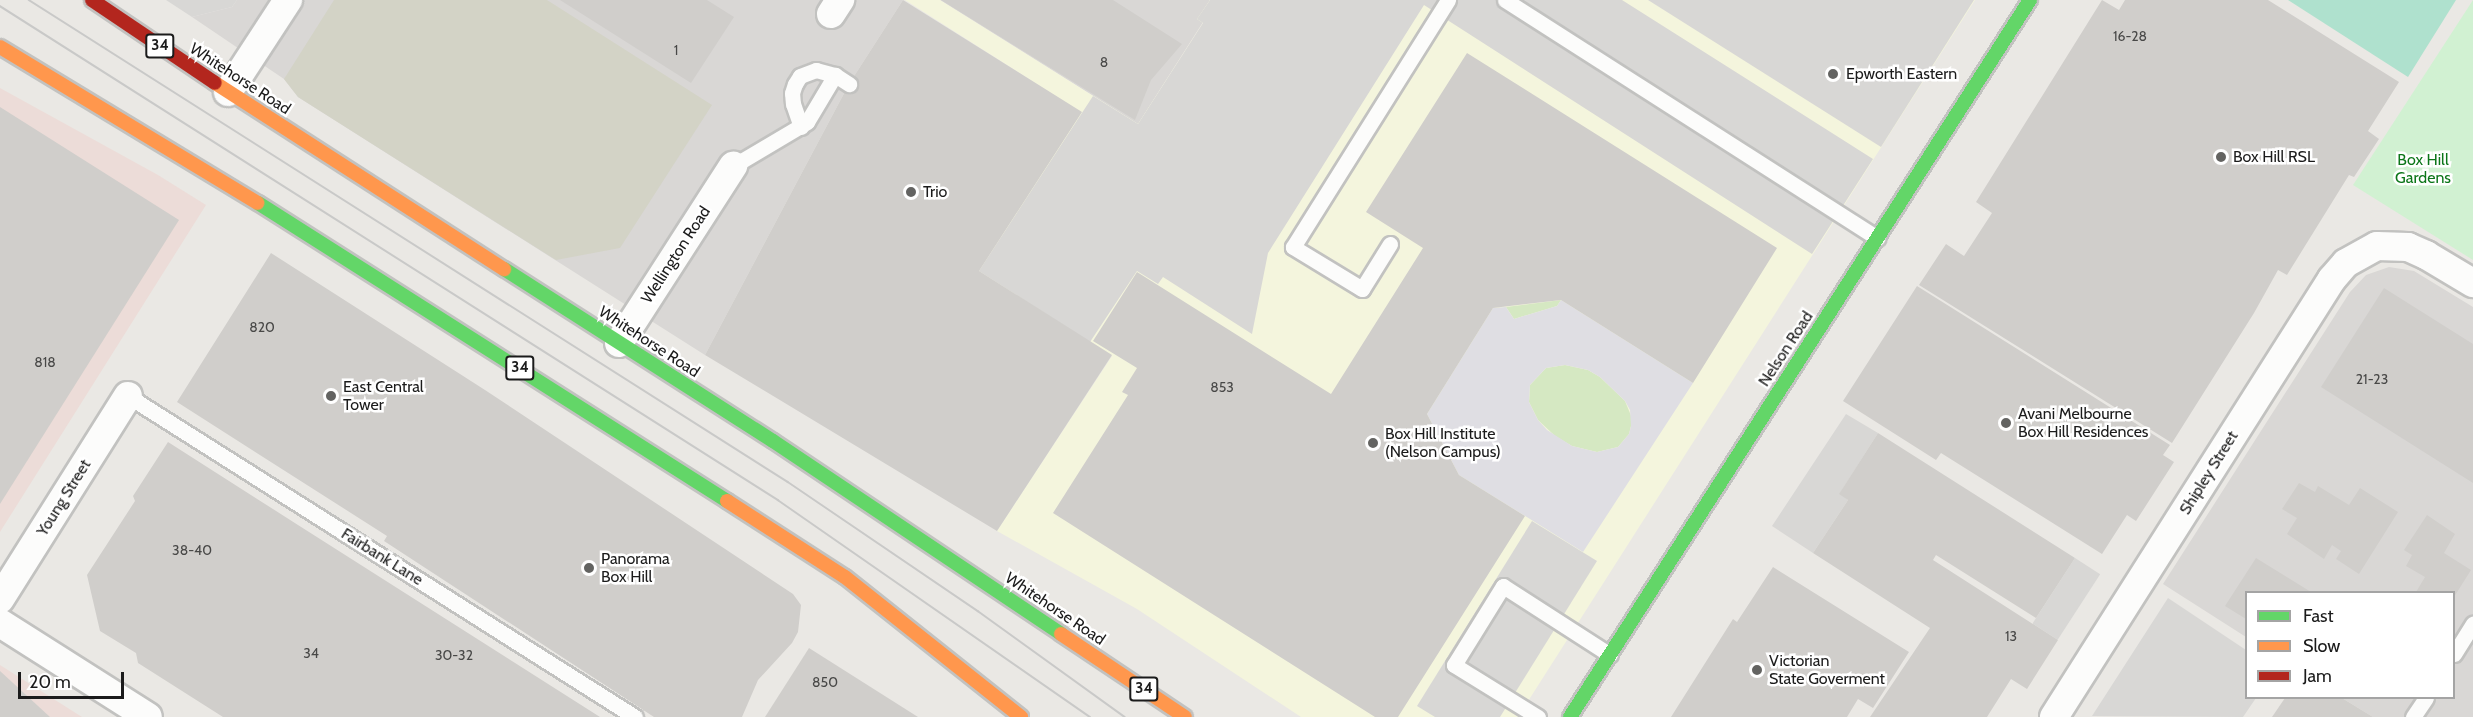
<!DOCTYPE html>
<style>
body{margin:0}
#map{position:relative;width:2473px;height:717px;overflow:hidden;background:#eae8e4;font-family:Cabin,sans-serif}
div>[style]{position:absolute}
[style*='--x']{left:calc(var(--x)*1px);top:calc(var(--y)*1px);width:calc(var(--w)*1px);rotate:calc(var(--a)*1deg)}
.residential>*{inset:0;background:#d9d7d5}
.commercial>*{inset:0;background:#ecdcd8}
.education>*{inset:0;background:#f4f5dd}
.religious>*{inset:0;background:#d8d7d5;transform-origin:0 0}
.construction>*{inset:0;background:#d3d3c6}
.grass>*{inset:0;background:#d5e8c2}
.park>*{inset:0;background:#d1f1d2}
.pitch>*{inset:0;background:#afe1ce}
.plaza>*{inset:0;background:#dfdee3}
.building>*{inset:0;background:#d0cecb}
.roads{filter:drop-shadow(2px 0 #c2c2c0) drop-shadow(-2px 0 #c2c2c0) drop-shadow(0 2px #c2c2c0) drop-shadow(0 -2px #c2c2c0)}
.lane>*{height:15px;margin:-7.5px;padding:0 7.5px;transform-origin:7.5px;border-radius:7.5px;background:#fcfcfb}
.street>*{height:28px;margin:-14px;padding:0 14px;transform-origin:14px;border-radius:14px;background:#fcfcfb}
.fast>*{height:14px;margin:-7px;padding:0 7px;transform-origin:7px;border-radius:7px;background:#63d668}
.slow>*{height:14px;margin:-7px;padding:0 7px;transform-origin:7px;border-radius:7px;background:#ff974d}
.jam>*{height:14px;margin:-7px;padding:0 7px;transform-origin:7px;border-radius:7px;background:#b3261e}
.tram>*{height:1.5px;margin:-0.75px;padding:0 0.75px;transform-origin:0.75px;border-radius:0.75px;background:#c9c9c8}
.dots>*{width:16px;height:16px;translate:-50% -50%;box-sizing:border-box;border:3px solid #fff;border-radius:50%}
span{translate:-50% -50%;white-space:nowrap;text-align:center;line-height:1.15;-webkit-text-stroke:5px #fff;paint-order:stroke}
.number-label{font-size:14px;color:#484847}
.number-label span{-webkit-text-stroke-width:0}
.shield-label span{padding:2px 4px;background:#fff;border:2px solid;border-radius:4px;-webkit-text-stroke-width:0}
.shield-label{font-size:15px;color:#1b1b1b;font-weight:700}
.poi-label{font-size:16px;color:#1b1b1b}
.left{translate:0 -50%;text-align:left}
.street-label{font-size:16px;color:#1b1b1b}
.park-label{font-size:16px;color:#0c7619}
.legend{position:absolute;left:2245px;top:591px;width:210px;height:108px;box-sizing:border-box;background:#fff;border:2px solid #a4a4a4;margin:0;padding:8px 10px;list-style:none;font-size:18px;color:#1b1b1b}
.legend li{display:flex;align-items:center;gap:12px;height:30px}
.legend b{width:30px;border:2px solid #a4a4a4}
.scale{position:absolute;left:18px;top:672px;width:106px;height:27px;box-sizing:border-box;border:3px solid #1b1b1b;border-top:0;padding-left:8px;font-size:18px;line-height:21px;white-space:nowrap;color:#1b1b1b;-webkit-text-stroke:4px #fff;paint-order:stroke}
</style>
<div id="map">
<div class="residential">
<i style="clip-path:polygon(237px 0,903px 0,849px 84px,705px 355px,298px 97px,284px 79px,192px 17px,232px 7px)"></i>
<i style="clip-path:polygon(940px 0,1210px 0,1198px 19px,1203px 22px,1138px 124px)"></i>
<i style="clip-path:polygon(2389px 267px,2414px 271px,2473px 307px,2473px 717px,2373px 717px,2342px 698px,2454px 698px,2454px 592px,2246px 592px,2246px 637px,2163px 584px,2350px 292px,2366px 275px)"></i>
</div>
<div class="commercial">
<i style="clip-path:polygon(0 88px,158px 175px,206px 205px,0 532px)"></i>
<i style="clip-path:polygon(0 665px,82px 717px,0 717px)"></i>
</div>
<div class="education">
<i style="clip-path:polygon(905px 0,940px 0,1138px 124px,1203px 23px,1197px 19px,1210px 0,1975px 0,1518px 717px,1301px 717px,1137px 609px,997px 531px,1112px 356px,979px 271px,1081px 112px)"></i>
</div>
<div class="religious">
<i style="clip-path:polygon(166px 0,237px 0,232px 7px,192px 17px)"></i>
<i style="clip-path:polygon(1210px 0,1622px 0,1873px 159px,1812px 254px,1424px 5px,1268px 253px,1252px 334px,1163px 277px,1158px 284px,1137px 271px,1090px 342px,979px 271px,1093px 96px,1138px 124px,1203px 23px,1197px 19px)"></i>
<i style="clip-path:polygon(1648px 0,1974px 0,1881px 147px)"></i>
<i style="clip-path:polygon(1846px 414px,1878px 433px,1840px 493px,1848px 500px,1813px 553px,1772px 526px)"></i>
<i style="clip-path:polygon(1532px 521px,1597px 561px,1500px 717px,1435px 717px,1417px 706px)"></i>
<i style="left:2075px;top:558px;width:30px;height:78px;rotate:33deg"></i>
<i style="clip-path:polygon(2168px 598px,2246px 650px,2246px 698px,2256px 698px,2243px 717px,2092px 716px)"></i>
</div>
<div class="construction">
<i style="clip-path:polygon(334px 0,547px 0,712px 105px,620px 248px,556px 260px,298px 97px,284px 79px)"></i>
</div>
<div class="grass">
<i style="clip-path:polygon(1561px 300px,1557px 306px,1514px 319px,1506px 307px)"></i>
<i style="clip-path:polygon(1565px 365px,1588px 370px,1600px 377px,1625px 401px,1632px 418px,1631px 426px,1629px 434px,1618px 447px,1597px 452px,1572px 446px,1555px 436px,1538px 420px,1529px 402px,1530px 385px,1546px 368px)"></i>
</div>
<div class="park">
<i style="clip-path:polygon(2473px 0,2473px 260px,2353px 185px)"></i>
</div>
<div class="pitch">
<i style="clip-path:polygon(2288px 0,2456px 0,2408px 77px)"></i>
</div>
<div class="plaza">
<i style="clip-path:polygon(evenodd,1561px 300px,1693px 383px,1583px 552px,1459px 475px,1427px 414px,1493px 308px,1506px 307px,1514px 319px,1557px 306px,1561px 300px,1565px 365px,1588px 370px,1600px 377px,1625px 401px,1630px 410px,1631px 426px,1629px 434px,1618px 447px,1597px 452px,1572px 446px,1547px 430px,1538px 420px,1529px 402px,1530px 385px,1546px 368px,1565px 365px)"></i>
</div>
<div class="building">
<i style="clip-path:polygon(560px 0,707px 0,734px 17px,691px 83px)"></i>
<i style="clip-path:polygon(903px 0,1082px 112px,979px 271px,1112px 355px,997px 531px,705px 355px,849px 84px)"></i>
<i style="clip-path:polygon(941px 0,1113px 0,1182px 44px,1151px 80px,1135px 120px)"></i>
<i style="clip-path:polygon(2102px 0,2119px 10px,2125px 0,2268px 0,2399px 82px,2368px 131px,2379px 139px,2354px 177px,2349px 175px,2287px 275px,2278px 270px,2254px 313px,2172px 443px,1919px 285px,1946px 244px,1964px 256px,1992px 213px,1976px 202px)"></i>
<i style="clip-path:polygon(1467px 53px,1777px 248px,1693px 383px,1561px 300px,1493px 308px,1427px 414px,1459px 475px,1525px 516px,1398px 717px,1375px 717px,1053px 513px,1128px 395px,1122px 392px,1137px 368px,1093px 341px,1137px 272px,1331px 394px,1423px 248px,1366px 212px)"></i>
<i style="clip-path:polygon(0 107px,179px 220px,0 504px)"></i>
<i style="clip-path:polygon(271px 253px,485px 390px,793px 594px,801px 605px,798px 632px,792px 643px,758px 680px,742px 717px,654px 717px,384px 541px,387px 536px,177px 402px)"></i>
<i style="clip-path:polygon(1917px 286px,2170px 445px,2163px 455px,2174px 462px,2136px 521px,2127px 515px,2102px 554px,1941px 453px,1936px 460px,1843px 401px)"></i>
<i style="clip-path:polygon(2384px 288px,2473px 344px,2473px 483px,2321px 387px)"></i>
<i style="clip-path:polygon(1878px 433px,2075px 558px,2036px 618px,1936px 555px,1933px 560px,2058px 640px,2027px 689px,2011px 679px,1987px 717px,1870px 717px,1930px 628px,1813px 553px,1848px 500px,1839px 494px)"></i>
<i style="clip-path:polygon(168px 442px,298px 525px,600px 717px,223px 717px,138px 663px,136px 653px,100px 631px,87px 575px,135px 501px,133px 496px)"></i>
<i style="clip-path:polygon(2299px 483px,2315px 492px,2318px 486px,2349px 505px,2360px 488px,2398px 512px,2359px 574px,2336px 559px,2341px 551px,2332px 545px,2324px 559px,2287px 534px,2297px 518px,2282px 509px)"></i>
<i style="clip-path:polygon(2427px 515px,2455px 534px,2444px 553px,2471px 570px,2454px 597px,2454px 592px,2416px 592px,2425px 577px,2406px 566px,2412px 555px,2404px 550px)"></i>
<i style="clip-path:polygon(2256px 558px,2311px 592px,2246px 592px,2246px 619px,2225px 606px)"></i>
<i style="clip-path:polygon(1773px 567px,1909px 652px,1873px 708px,1858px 699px,1847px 717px,1671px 717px,1733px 619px,1737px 622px)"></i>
<i style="clip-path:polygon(809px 648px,918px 717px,765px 717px)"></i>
<i style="clip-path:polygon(0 671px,50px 717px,0 717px)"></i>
<i style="clip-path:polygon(2285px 698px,2342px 698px,2373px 717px,2272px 717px)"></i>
</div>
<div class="roads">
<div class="lane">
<i style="--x:1505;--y:0;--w:442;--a:32.6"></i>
<i style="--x:801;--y:127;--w:24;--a:-109"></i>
<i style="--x:793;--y:104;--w:11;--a:-95"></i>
<i style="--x:792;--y:93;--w:9;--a:-72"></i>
<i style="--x:795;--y:84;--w:9;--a:-58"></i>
<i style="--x:800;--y:76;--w:17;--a:-21"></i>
<i style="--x:816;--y:70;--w:20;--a:15"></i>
<i style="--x:733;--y:166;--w:86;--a:-30.7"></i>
<i style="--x:807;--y:122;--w:55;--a:-59.2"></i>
<i style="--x:835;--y:75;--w:17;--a:33"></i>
<i style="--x:1390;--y:244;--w:53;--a:121.9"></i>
<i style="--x:1362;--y:289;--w:81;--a:-148.7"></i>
<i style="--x:1293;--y:247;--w:292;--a:-57.9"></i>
<i style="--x:128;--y:396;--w:600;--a:32.34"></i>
<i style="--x:2454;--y:654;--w:36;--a:-58"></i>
<i style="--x:1538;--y:717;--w:99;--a:-148.2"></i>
<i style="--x:1454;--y:665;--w:93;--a:-58.2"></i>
<i style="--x:1503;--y:586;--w:127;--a:32.8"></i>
<i style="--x:2413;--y:717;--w:23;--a:-56"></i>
</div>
<div class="street">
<i style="--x:831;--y:14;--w:17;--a:-57"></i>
<i style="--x:228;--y:92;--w:110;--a:-56.9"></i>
<i style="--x:619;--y:343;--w:211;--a:-57.2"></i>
<i style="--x:0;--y:599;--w:240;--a:-57.8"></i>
<i style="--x:0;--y:623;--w:175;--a:32.4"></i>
<i style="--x:2054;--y:717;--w:519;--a:-57.6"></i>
<i style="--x:2332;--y:279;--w:21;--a:-49"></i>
<i style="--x:2346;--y:263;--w:35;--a:-29"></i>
<i style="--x:2377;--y:246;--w:31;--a:2"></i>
<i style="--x:2408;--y:247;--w:20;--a:24"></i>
<i style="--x:2426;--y:255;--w:55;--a:30.8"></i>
</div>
<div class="fast">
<i style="--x:258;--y:203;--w:556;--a:32.43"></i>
<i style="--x:504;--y:269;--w:319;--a:32.6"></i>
<i style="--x:773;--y:441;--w:347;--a:33.8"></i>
<i style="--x:1570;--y:717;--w:852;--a:-57.32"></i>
</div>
<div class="slow">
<i style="--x:0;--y:47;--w:301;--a:31.2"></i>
<i style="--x:215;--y:83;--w:344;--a:32.8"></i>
<i style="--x:727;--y:501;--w:140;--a:32.8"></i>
<i style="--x:845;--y:577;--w:225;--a:38.5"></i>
<i style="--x:1061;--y:634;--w:149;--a:33.8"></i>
</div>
<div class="jam">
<i style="--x:92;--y:0;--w:148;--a:34"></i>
</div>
</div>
<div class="tram">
<i style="--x:29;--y:0;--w:899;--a:32.42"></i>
<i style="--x:788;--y:482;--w:230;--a:34.2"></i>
<i style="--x:978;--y:611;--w:181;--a:35.8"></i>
<i style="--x:0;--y:6;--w:922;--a:32.41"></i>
<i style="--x:778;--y:500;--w:380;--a:34.8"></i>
</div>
<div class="dots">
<i style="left:1833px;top:74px;background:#636361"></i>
<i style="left:2221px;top:157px;background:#636361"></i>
<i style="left:911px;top:192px;background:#636361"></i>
<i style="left:331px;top:396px;background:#636361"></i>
<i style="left:2006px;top:423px;background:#636361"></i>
<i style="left:1373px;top:443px;background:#636361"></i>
<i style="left:589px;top:568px;background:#636361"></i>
<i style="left:1757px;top:670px;background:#636361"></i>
</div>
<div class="number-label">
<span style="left:2130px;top:36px">16-28</span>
<span style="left:676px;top:50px">1</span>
<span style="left:1104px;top:62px">8</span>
<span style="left:262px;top:327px">820</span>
<span style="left:45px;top:362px">818</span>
<span style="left:2372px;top:379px">21-23</span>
<span style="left:1222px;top:387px">853</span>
<span style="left:192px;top:550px">38-40</span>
<span style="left:2011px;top:636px">13</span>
<span style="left:311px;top:653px">34</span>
<span style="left:454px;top:655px">30-32</span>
<span style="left:825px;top:682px">850</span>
</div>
<div class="shield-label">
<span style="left:160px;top:46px">34</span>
<span style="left:520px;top:368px">34</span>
<span style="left:1144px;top:689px">34</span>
</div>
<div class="poi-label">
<span class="left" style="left:1846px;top:74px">Epworth Eastern</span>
<span class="left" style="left:2233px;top:157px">Box Hill RSL</span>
<span class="left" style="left:923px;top:192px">Trio</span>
<span class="left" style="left:343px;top:396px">East Central<br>Tower</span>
<span class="left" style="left:2018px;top:423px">Avani Melbourne<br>Box Hill Residences</span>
<span class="left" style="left:1385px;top:443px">Box Hill Institute<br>(Nelson Campus)</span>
<span class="left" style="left:601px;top:568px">Panorama<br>Box Hill</span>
<span class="left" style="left:1769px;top:670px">Victorian<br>State Goverment</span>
</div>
<div class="street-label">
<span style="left:240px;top:79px;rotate:33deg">Whitehorse Road</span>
<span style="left:676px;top:255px;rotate:-57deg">Wellington Road</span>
<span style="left:649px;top:342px;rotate:33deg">Whitehorse Road</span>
<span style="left:1786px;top:349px;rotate:-57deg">Nelson Road</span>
<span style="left:2209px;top:473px;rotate:-58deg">Shipley Street</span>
<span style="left:64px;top:498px;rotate:-58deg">Young Street</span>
<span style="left:382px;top:557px;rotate:32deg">Fairbank Lane</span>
<span style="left:1055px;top:609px;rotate:34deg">Whitehorse Road</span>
</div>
<div class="park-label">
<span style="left:2423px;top:169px">Box Hill<br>Gardens</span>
</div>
<ul class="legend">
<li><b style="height:8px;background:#63d668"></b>Fast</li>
<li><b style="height:8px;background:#ff974d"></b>Slow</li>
<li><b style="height:8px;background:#b3261e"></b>Jam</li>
</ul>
<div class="scale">20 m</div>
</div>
